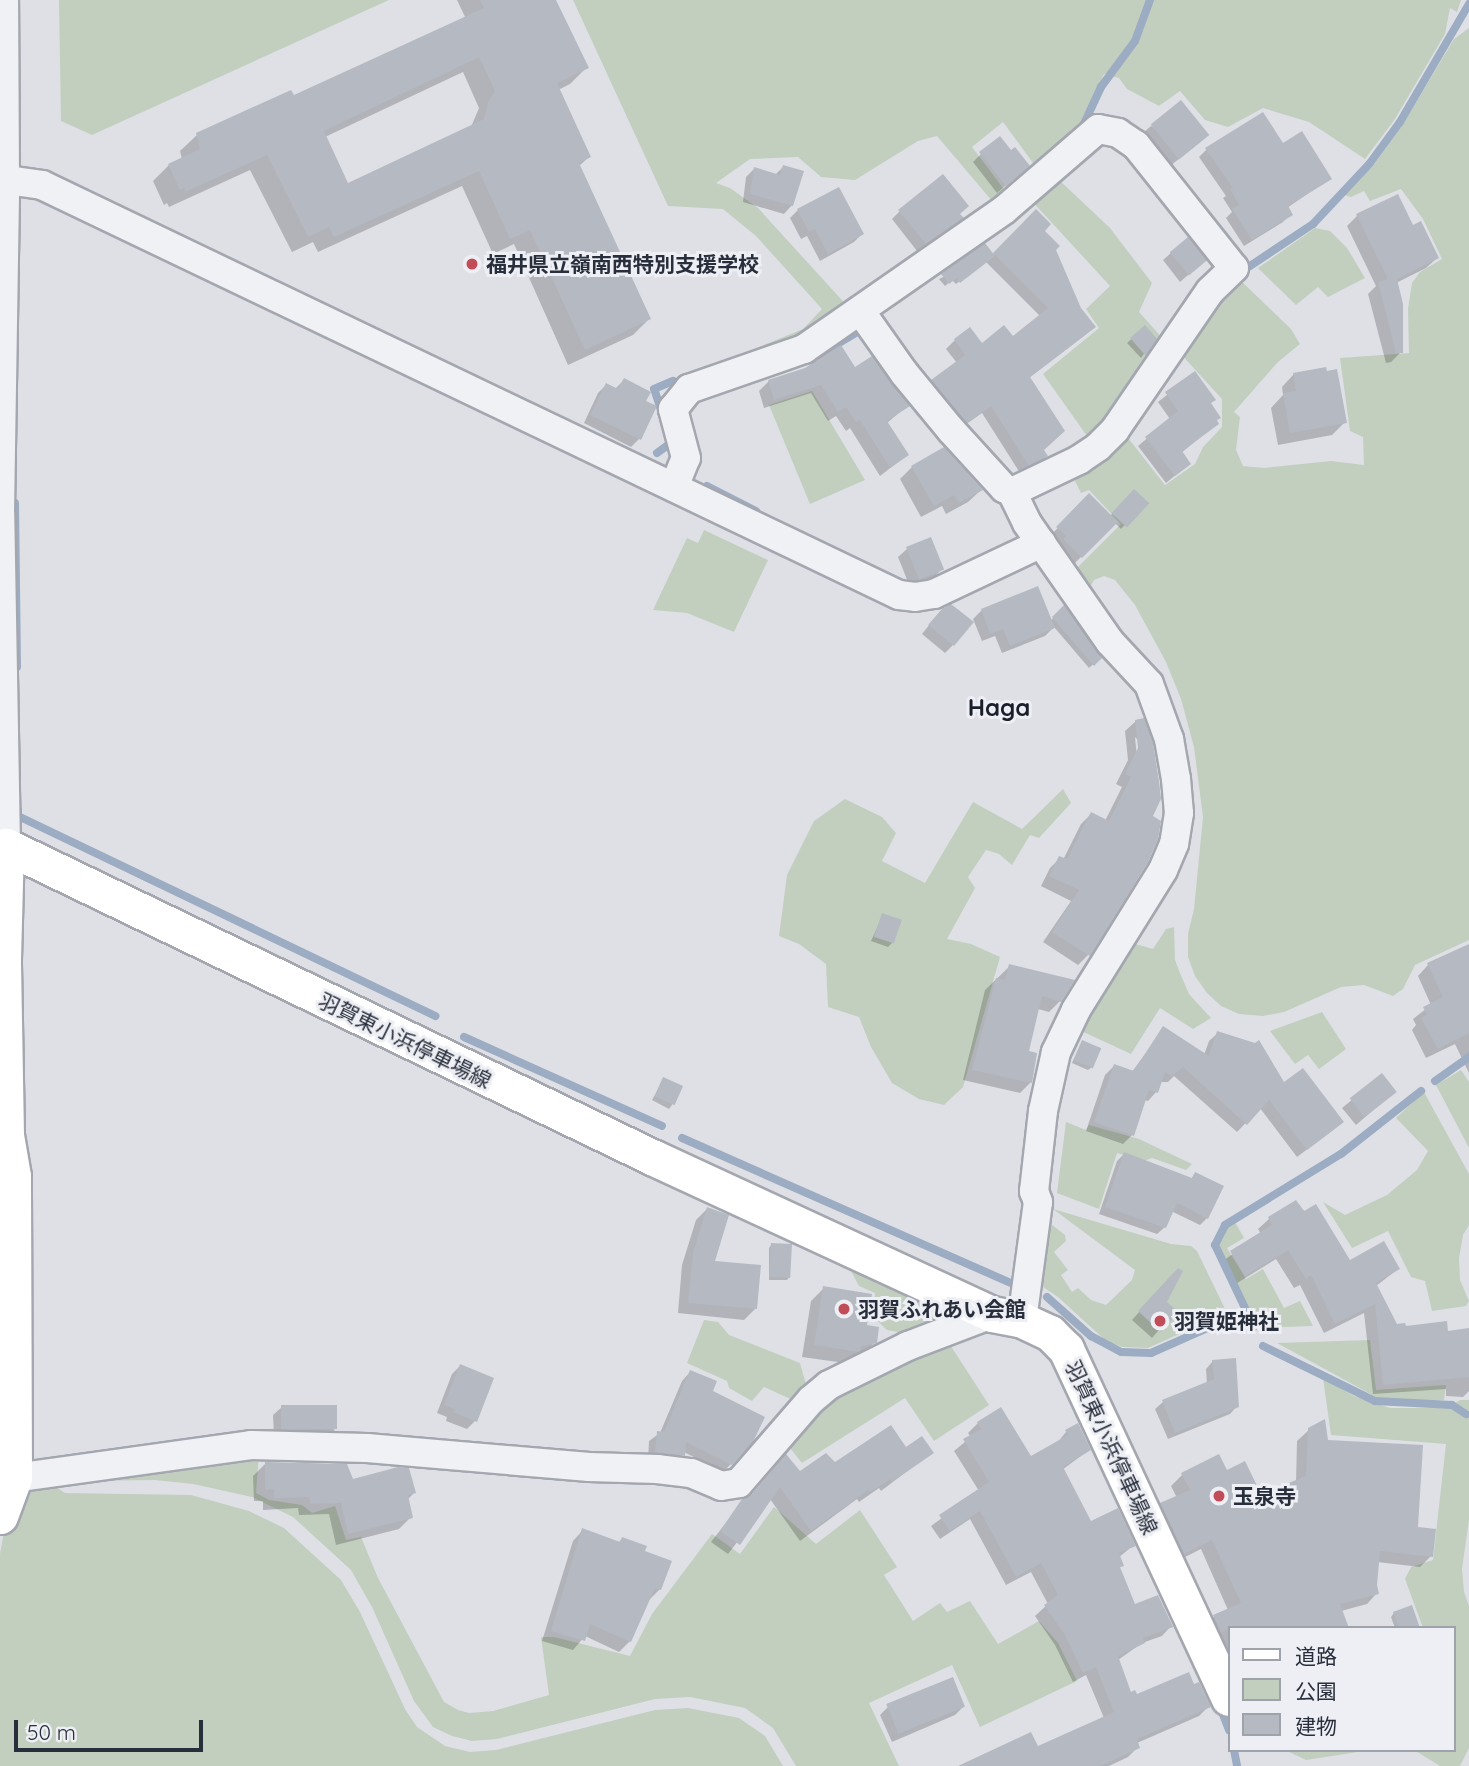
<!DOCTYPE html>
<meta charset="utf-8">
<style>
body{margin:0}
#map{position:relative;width:1469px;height:1766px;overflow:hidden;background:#dee0e6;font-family:Quicksand,"Noto Sans JP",sans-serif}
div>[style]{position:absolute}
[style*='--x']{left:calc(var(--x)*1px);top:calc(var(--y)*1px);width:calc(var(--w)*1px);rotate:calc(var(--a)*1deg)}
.green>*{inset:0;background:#c2cfbf}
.shadow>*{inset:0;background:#0003}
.stream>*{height:8px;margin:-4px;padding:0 4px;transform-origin:4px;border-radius:4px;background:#9cacc3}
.building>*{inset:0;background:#b5b9c2;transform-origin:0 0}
.roads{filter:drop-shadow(2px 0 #a4a7af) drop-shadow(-2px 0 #a4a7af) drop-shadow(0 2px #a4a7af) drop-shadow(0 -2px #a4a7af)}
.minor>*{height:28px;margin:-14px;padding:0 14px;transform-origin:14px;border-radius:14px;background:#f0f1f4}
.major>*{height:35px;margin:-17.5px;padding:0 17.5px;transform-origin:17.5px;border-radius:17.5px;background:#fff}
.dots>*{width:19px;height:19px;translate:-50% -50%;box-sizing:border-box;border:4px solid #edeff4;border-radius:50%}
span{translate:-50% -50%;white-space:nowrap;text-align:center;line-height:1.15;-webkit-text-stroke:6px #edeff4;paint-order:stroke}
.poi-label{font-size:21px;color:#282e3b;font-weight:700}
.left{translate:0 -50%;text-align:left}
.street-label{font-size:21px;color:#282e3b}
.quarter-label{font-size:24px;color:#1b1f2c;font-weight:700}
.legend{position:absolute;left:1228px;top:1626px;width:228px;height:126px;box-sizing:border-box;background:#edeff4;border:2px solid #9ea2aa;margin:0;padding:9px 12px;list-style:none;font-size:21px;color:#282e3b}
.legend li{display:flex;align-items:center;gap:14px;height:35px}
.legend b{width:35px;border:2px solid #9ea2aa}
.scale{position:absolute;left:14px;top:1720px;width:189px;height:32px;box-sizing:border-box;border:4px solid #282e3b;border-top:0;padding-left:9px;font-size:21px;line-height:24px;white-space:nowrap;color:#282e3b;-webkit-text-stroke:5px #edeff4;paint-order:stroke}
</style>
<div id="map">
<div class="green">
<i style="clip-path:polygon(59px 0,389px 0,92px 135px,61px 121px)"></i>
<i style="clip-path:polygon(573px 0,1461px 0,1457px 12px,1450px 8px,1445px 34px,1395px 119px,1365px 159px,1309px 122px,1263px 108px,1228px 127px,1205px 120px,1180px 91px,1159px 106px,1127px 89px,1119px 78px,1104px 74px,1079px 127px,1060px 148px,1036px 167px,1003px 122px,972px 147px,1006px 192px,993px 202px,937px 136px,918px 141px,855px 180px,821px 177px,798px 157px,750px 159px,716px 183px,730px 188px,758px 208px,850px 309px,811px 334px,741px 362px,730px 359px,803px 329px,822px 309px,756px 236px,723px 209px,668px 206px)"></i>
<i style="clip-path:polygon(1469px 28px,1469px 940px,1415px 965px,1403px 989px,1393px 996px,1364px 985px,1341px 987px,1284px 1012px,1263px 1016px,1239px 1014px,1221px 1006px,1207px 993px,1195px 976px,1188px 957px,1188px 934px,1194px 909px,1203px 817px,1194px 747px,1181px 699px,1166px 662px,1135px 605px,1115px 580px,1104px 576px,1094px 580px,1085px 596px,1070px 575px,1121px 524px,1089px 490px,1081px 493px,1072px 475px,1125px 434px,1165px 485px,1195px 464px,1203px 447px,1222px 427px,1222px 399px,1178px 351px,1238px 278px,1291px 329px,1300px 344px,1278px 362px,1234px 412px,1240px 417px,1236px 450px,1243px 466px,1264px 468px,1331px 461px,1364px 465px,1363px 437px,1350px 431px,1340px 358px,1409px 353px,1408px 309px,1412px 283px,1420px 272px,1442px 259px,1423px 219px,1401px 189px,1370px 201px,1364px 191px,1351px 197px,1344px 195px,1373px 166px,1402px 126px,1454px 39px)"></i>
<i style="clip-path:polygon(1056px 177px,1110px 228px,1152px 283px,1139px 312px,1165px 341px,1092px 443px,1043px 374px,1099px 328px,1086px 309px,1110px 286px,1030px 199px)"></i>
<i style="clip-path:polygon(1315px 228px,1330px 231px,1347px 248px,1365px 278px,1328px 297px,1318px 287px,1296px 305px,1258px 268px)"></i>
<i style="clip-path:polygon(812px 391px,865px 480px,810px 504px,769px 405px)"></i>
<i style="clip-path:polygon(704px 530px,768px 560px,734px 632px,687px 613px,653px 610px,687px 538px,698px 543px)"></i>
<i style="clip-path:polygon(1063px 789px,1071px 803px,1039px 838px,1030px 835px,1012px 865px,999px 854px,986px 850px,968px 877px,975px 888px,947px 939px,971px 944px,1000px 957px,963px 1087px,944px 1105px,919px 1099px,892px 1083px,871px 1047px,859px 1017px,828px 1007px,826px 964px,799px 944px,779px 936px,787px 875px,814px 821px,845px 799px,882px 817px,896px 833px,882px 861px,925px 883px,973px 802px,1022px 829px)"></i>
<i style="clip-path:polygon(1174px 927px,1175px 960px,1180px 973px,1189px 994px,1211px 1018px,1193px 1029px,1160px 1008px,1131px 1054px,1077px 1029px,1125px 941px,1153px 949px,1166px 929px)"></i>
<i style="clip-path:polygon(1322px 1012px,1346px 1049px,1319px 1069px,1308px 1055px,1295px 1064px,1270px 1031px)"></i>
<i style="clip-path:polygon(1461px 1070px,1469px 1082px,1469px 1148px,1436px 1085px)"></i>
<i style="clip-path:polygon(1424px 1092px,1469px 1174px,1469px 1225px,1463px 1235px,1459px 1258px,1460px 1280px,1469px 1301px,1466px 1306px,1432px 1311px,1425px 1281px,1411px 1277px,1388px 1231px,1352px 1248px,1323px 1202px,1345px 1215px,1387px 1195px,1417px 1170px,1428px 1151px,1396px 1118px)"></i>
<i style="clip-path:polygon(1066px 1122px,1086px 1130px,1089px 1125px,1139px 1139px,1192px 1164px,1186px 1170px,1152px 1158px,1144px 1161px,1117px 1153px,1099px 1209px,1057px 1193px)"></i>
<i style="clip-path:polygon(1053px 1209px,1171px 1244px,1191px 1246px,1197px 1251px,1227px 1313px,1226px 1320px,1208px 1321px,1148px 1348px,1122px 1347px,1106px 1341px,1058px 1297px,1037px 1283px,1046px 1220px,1065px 1235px,1066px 1241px,1054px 1252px,1068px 1270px,1061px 1275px,1072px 1292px,1078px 1288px,1091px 1300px,1106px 1305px,1132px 1280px,1135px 1270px)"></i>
<i style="clip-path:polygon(1235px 1222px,1244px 1238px,1227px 1248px,1246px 1279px,1263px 1269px,1284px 1308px,1300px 1301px,1313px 1326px,1256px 1328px,1218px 1245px,1226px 1227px)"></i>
<i style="clip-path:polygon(850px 1269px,943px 1311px,946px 1319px,903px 1333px,887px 1330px,873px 1317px,875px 1293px,859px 1286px)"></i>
<i style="clip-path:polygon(704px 1320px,718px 1322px,729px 1335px,800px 1363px,807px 1388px,795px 1401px,764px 1387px,752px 1401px,729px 1388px,727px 1381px,687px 1363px)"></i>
<i style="clip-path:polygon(947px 1340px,989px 1405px,934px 1441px,905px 1398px,802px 1463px,786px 1443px,817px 1407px)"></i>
<i style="clip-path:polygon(1370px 1340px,1376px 1390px,1446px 1385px,1444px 1400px,1392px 1401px,1376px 1397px,1277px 1343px)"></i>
<i style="clip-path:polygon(1323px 1378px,1354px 1396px,1390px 1408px,1447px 1408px,1460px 1400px,1469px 1400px,1469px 1520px,1462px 1569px,1464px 1592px,1469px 1606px,1469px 1748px,1460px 1766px,1440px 1766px,1414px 1750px,1453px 1750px,1453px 1628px,1423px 1628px,1405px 1579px,1411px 1567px,1433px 1560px,1446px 1444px,1331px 1435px)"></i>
<i style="clip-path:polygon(259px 1454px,256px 1493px,269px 1500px,302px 1505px,312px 1513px,335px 1506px,346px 1540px,361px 1537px,378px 1578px,444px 1702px,458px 1710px,469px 1713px,493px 1711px,549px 1695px,541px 1637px,554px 1637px,630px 1656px,652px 1614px,712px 1534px,740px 1554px,774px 1507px,816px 1544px,860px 1510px,897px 1567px,884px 1575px,913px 1621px,940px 1603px,947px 1612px,970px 1601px,998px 1644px,1039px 1621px,1058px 1643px,1077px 1681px,980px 1727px,952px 1665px,869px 1703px,899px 1766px,796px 1766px,773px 1728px,745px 1708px,690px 1697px,655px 1699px,497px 1739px,472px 1741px,452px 1736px,433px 1727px,414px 1701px,372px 1607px,351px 1570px,293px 1517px,252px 1497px,193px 1484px,155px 1480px,82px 1481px)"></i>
<i style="clip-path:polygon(49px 1482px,65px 1493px,191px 1495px,249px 1511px,284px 1528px,341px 1580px,360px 1612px,405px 1709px,417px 1727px,445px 1746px,470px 1752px,496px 1750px,655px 1710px,688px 1708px,739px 1718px,765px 1736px,783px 1766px,0 1766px,0 1554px,8px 1510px,19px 1493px)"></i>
<i style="clip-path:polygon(1285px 1750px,1371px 1750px,1306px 1760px)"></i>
</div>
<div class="shadow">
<i style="clip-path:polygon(evenodd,457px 0,554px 0,586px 68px,570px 84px,558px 90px,589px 157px,579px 166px,649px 319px,633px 335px,568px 365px,514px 244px,493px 254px,462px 186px,318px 252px,313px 242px,292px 252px,250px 170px,169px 207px,167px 203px,164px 205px,153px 181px,169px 165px,182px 159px,180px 151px,197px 135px,293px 97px,466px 19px,457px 0,463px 72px,479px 108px,471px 127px,348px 185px,325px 137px,463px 72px)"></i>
<i style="clip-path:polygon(1151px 126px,1199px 143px,1170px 166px,1143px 133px)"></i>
<i style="clip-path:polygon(1282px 146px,1329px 179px,1287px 208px,1290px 214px,1283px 222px,1244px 246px,1226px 218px,1232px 212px,1223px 198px,1226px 196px,1199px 157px,1206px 150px)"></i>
<i style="clip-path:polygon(981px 154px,1020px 173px,997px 193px,973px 162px)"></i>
<i style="clip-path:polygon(783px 167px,792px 205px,784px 214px,743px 202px,746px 177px,754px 169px,775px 175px)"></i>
<i style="clip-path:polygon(798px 210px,862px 234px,854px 242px,820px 261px,807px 236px,801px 239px,790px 218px)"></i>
<i style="clip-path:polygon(900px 211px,959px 214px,961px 218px,917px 251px,892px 219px)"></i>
<i style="clip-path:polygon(1036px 212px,1043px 231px,1054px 249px,1085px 335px,1029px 378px,1042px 451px,1046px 456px,1038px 464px,1020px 473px,982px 413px,958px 430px,924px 390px,957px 363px,946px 349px,955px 340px,981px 345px,1013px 338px,1040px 316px,985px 261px,956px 284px,952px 280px,945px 286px,939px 279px,992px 255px)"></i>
<i style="clip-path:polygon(1357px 216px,1412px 227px,1437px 258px,1426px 268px,1396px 283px,1401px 352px,1391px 362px,1386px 363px,1368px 294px,1376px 286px,1347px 226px)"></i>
<i style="clip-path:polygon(1171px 253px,1196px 268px,1180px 282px,1163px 260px)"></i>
<i style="clip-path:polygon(1145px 327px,1155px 339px,1141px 358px,1127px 343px)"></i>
<i style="clip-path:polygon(854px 369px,907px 406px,887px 423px,907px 455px,880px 476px,850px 428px,846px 431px,836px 416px,828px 421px,811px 393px,764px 408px,759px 391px,769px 381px)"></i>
<i style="clip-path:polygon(1195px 373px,1217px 424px,1181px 453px,1189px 464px,1166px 483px,1138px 446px,1170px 419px,1158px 402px)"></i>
<i style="clip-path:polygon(1294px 374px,1345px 422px,1332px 435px,1278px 445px,1271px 408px,1283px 395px,1282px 387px)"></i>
<i style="clip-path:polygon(624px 380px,644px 402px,639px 439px,631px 447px,584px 423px,598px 393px,606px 385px,615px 389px)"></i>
<i style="clip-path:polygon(912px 467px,981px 490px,968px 502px,946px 514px,942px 506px,921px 517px,900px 479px)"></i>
<i style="clip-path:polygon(1134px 491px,1146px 503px,1121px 529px,1115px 523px,1073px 565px,1050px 536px,1089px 496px,1110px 516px)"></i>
<i style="clip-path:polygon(907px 549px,942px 569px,934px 577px,910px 587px,898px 557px)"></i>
<i style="clip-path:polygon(1037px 588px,1050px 621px,1064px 608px,1100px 658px,1089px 668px,1054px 627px,1045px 636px,1002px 653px,995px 636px,982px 641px,973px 619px,982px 610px)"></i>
<i style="clip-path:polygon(934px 619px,953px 645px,945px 653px,922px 634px)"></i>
<i style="clip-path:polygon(evenodd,1142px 720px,1151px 744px,1159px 798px,1150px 817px,1159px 821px,1156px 839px,1143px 867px,1088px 955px,1078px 965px,1043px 942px,1071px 901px,1041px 886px,1050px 868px,1060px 858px,1063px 860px,1081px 824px,1091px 814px,1105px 821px,1122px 787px,1116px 784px,1128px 760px,1125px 731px,1136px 721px,1142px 720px,1135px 737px,1139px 741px,1140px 757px,1137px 757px,1135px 737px)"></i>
<i style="clip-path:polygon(883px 915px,892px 943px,888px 947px,871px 941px)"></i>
<i style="clip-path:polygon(1469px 946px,1469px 1073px,1455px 1044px,1426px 1058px,1412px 1030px,1416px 1025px,1413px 1019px,1431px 1005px,1418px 976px,1428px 965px)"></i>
<i style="clip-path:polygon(1010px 966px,1060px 1001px,1049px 1012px,1038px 1009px,1027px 1052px,1030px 1083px,1020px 1093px,963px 1080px,985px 990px)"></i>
<i style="clip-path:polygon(1163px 1029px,1204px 1055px,1209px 1041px,1218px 1033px,1284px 1085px,1333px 1130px,1297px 1157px,1260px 1108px,1237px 1132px,1174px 1076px,1168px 1082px,1160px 1082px,1156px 1092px,1148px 1101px,1144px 1100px,1132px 1135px,1123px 1144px,1086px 1131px,1105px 1075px,1114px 1066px,1132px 1072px)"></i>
<i style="clip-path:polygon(1082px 1042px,1092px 1067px,1088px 1070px,1072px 1063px)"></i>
<i style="clip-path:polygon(1381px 1076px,1386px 1099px,1356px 1125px,1342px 1108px)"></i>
<i style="clip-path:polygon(664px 1079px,672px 1105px,669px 1109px,652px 1100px)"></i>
<i style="clip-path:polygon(1124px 1154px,1191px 1179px,1195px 1174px,1207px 1218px,1200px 1225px,1171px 1211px,1165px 1227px,1157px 1234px,1099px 1214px,1117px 1161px)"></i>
<i style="clip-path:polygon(1296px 1202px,1350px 1262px,1398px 1269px,1376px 1286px,1396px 1326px,1447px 1333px,1469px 1330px,1469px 1391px,1463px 1397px,1446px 1396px,1446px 1389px,1373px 1394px,1364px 1313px,1324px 1333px,1300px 1285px,1294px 1288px,1276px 1259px,1234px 1285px,1220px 1263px,1261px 1234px,1258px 1229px,1269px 1219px)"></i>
<i style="clip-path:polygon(707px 1209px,712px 1262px,755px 1309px,744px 1320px,678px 1313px,682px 1265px,696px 1220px)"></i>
<i style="clip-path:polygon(772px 1244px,790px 1276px,787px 1280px,769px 1280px,769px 1248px)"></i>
<i style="clip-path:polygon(1170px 1278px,1159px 1330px,1152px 1338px,1132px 1320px)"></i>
<i style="clip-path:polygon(824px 1288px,865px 1326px,875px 1342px,862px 1355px,851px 1357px,845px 1363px,802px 1357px,811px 1301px)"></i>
<i style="clip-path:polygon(1213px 1361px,1237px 1406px,1230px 1414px,1168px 1439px,1155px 1409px,1163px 1402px,1207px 1384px,1206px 1369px)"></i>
<i style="clip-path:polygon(460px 1366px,475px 1421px,467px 1429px,446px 1421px,447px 1417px,437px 1413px,452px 1374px)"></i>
<i style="clip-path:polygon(690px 1372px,710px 1391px,731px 1464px,723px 1472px,684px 1452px,675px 1463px,648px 1460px,649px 1441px,660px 1433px,682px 1381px)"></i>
<i style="clip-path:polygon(282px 1407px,335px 1430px,327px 1438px,274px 1437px,273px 1415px)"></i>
<i style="clip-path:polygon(978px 1423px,1031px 1458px,1057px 1443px,1066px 1432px,1077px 1425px,1089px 1450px,1062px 1470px,1090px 1523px,1134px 1545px,1119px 1557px,1122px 1565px,1119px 1568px,1134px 1606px,1171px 1626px,1162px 1636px,1142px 1643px,1118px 1660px,1130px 1694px,1136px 1697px,1193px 1686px,1209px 1706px,1199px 1716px,1137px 1743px,1138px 1747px,1128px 1757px,1109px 1766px,961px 1766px,1037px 1748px,1104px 1718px,1086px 1675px,1073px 1682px,1055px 1645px,1035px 1616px,1048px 1604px,1031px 1572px,1006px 1585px,970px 1519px,940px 1539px,931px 1526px,979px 1491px,954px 1451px,971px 1437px,968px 1433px)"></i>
<i style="clip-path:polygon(1309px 1430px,1327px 1441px,1416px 1529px,1431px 1556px,1420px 1567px,1377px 1562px,1377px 1593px,1367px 1604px,1341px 1611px,1229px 1628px,1229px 1683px,1203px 1628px,1214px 1617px,1228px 1610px,1201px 1549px,1173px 1563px,1150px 1515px,1161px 1505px,1177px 1498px,1171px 1486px,1182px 1475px,1226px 1472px,1260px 1496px,1296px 1482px,1297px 1441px)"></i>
<i style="clip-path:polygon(906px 1449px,931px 1453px,881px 1491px,879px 1488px,859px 1502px,857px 1499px,800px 1541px,770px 1499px,728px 1554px,711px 1542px,743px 1501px,800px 1473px)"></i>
<i style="clip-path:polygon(265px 1464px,414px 1493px,407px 1500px,411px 1517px,399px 1529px,336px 1545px,329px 1514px,299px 1515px,298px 1508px,263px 1510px,263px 1501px,254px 1501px,253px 1476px)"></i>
<i style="clip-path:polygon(583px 1530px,618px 1543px,622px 1539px,642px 1552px,660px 1589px,649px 1600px,630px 1641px,619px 1652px,585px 1636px,573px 1650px,542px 1641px,573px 1541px)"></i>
<i style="clip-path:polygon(1394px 1613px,1416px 1628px,1395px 1628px,1391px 1617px)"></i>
<i style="clip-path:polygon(888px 1707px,963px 1707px,955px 1715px,892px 1742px,880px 1715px)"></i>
</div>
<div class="stream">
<i style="--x:1083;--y:126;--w:43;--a:-65.2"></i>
<i style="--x:1101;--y:87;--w:57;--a:-53.5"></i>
<i style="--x:1135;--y:41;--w:44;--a:-69.9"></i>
<i style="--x:1241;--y:272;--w:87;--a:-33.7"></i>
<i style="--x:1313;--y:224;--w:83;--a:-46.9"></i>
<i style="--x:1370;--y:163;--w:51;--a:-53.8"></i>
<i style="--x:1400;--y:122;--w:137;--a:-59.7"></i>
<i style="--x:819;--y:355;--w:47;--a:-31"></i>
<i style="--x:662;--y:413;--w:25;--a:-108"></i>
<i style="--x:654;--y:389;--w:21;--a:-23"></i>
<i style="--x:657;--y:453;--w:19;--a:-36"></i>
<i style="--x:672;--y:442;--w:3;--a:-108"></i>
<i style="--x:707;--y:486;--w:55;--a:27"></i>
<i style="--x:15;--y:503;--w:164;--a:89.3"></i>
<i style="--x:18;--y:810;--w:6;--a:90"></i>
<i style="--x:18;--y:816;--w:463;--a:25.6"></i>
<i style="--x:464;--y:1037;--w:217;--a:24.2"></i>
<i style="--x:1435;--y:1081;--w:42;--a:-35.2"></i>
<i style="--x:682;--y:1138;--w:359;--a:23.8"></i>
<i style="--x:1047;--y:1297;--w:59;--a:41.6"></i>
<i style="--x:1091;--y:1336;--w:34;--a:28"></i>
<i style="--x:1121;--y:1352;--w:30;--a:2"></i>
<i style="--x:1151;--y:1353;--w:64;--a:-23.8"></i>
<i style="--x:1254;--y:1327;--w:91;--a:-115.4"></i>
<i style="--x:1215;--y:1245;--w:22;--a:-63"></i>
<i style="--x:1225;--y:1225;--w:136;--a:-31.5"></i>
<i style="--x:1341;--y:1154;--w:102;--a:-38.2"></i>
<i style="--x:1263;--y:1346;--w:125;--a:26.2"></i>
<i style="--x:1375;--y:1401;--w:77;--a:3"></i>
<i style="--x:1452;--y:1405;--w:17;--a:33"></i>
<i style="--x:1219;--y:1704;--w:28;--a:69"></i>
<i style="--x:1234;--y:1750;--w:16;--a:79"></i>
</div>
<div class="building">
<i style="clip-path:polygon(evenodd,480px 0,556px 0,589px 68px,557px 83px,591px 157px,579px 163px,651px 319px,585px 350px,530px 230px,510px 239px,479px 171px,334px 237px,329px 227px,308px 237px,267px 155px,185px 192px,184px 188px,180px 190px,168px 164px,200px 149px,196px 133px,291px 90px,294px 95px,484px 8px,480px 0,479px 57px,495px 91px,488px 102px,484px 119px,348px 183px,324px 131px,479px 57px)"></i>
<i style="left:1181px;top:100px;width:45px;height:39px;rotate:51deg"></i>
<i style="clip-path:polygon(1263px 112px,1283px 143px,1302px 131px,1332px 179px,1288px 206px,1293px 215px,1252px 240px,1232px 209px,1239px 205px,1230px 189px,1233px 188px,1205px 148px)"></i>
<i style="clip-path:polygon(1000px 136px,1011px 150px,1015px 147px,1030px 166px,1006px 186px,979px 152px)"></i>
<i style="clip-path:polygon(783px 165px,804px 171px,793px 206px,750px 194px,754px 167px,780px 175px)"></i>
<i style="clip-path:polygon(943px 174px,969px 206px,960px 214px,964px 218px,926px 244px,898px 210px)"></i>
<i style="clip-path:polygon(839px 187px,864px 234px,828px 254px,815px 229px,809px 232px,797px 209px)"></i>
<i style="clip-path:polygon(1398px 194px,1413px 225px,1421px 221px,1439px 258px,1397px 279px,1403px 304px,1403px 353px,1396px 353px,1378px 282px,1388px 279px,1356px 214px)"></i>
<i style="clip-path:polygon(1036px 209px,1051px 224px,1045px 231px,1060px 246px,1056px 250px,1081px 308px,1096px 327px,1030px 377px,1065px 431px,1044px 450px,1048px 456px,1029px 466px,991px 406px,967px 423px,931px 380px,965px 355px,954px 339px,970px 327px,982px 343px,1004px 325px,1013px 336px,1048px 308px,993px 253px)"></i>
<i style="left:1188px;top:237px;width:30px;height:24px;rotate:50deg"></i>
<i style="clip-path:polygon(985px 243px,995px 256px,960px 283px,957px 278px,949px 284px,941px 274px)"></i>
<i style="clip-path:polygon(1145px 325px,1157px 339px,1146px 356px,1130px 338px)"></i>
<i style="clip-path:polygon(841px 345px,855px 367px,872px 356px,910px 406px,887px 421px,909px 455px,890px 468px,860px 420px,856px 422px,846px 407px,838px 412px,821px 385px,774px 400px,768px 380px,805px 368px)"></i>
<i style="clip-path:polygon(1326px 367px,1327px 371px,1337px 369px,1347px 423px,1290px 433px,1283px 393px,1296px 391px,1293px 373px)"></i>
<i style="clip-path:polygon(1195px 371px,1216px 400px,1211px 403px,1221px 418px,1217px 420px,1219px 424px,1182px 451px,1191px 464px,1175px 476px,1145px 437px,1178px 411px,1165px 392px)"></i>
<i style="clip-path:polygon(624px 378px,651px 392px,646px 401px,657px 406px,641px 440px,590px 415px,606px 383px,618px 389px)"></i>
<i style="clip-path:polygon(944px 447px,983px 490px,959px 503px,954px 495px,934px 506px,911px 466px)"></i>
<i style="left:1134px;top:489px;width:21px;height:33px;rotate:43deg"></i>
<i style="clip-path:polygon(1089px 493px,1118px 522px,1082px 558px,1063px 539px,1066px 536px,1056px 527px)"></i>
<i style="left:931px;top:537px;width:35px;height:27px;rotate:68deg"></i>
<i style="clip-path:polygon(1038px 586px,1055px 628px,1010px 646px,1003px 629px,990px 634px,981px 609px)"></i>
<i style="clip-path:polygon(951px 604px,974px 622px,954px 646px,928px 625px,942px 609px)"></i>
<i style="clip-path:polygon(1064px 605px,1102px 658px,1094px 666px,1052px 617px)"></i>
<i style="clip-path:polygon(1144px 718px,1153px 743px,1159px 781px,1161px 799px,1153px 816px,1161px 821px,1158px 839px,1148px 862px,1090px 956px,1052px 932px,1079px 890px,1049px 876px,1059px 856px,1067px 859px,1091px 812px,1109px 821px,1131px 777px,1125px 774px,1138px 748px,1135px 720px)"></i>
<i style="left:882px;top:913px;width:21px;height:25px;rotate:19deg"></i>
<i style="clip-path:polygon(1469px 944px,1469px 1033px,1438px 1049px,1421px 1018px,1427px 1015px,1423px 1007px,1443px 997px,1427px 963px)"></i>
<i style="clip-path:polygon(1009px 964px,1075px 980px,1061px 1002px,1042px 996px,1029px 1051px,1037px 1053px,1032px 1083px,972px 1070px,996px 978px,1005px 980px)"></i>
<i style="clip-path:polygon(1163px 1026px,1209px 1056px,1217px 1031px,1255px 1043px,1259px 1040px,1284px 1082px,1303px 1068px,1344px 1122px,1307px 1150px,1269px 1100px,1247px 1125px,1183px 1067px,1172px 1076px,1165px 1072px,1158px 1093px,1149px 1090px,1134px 1136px,1094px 1122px,1114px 1064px,1134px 1071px)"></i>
<i style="left:1082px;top:1040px;width:21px;height:22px;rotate:23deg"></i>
<i style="left:1382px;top:1073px;width:24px;height:41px;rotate:52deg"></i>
<i style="left:663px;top:1077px;width:22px;height:21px;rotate:24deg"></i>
<i style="clip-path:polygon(1124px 1152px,1192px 1178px,1195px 1172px,1224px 1186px,1208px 1219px,1177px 1203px,1166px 1228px,1105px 1207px)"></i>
<i style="clip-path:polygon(1296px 1200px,1304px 1211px,1316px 1204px,1350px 1260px,1384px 1241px,1400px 1269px,1376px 1283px,1397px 1324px,1405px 1323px,1406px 1326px,1447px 1321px,1448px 1331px,1469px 1328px,1469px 1377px,1383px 1385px,1375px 1304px,1335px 1324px,1311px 1275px,1306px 1279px,1288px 1250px,1245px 1276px,1230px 1251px,1272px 1225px,1268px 1217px)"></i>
<i style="clip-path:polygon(707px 1207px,729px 1215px,715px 1261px,761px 1265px,757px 1309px,688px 1303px,693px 1253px)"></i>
<i style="left:771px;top:1243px;width:21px;height:34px;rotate:3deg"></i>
<i style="clip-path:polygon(1178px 1268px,1183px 1271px,1167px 1302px,1178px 1312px,1161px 1332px,1138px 1311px)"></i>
<i style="clip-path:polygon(823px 1286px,872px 1294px,867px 1325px,879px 1327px,877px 1343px,862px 1346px,859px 1352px,814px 1345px)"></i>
<i style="clip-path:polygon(1236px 1358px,1239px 1407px,1175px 1433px,1162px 1400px,1214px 1379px,1212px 1360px)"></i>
<i style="clip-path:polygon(460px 1364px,494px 1378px,477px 1422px,453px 1412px,454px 1409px,444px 1405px)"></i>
<i style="clip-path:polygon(690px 1370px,717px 1381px,713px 1391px,765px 1417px,753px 1442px,732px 1465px,686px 1442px,685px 1456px,655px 1452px,657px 1431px,664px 1432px)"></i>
<i style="left:281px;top:1405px;width:56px;height:24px"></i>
<i style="clip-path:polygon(1001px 1407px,1031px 1456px,1068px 1435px,1065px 1430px,1078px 1423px,1091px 1450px,1063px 1467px,1091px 1521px,1118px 1508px,1136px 1546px,1119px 1553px,1124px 1566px,1120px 1567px,1135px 1604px,1158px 1595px,1173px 1627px,1143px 1638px,1145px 1643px,1118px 1656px,1131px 1692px,1135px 1690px,1137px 1694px,1189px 1672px,1194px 1684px,1199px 1682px,1211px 1707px,1137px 1739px,1140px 1748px,1100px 1766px,958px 1766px,1031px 1732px,1038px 1746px,1114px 1712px,1096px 1667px,1083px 1673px,1065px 1635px,1044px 1605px,1058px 1595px,1041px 1563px,1016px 1577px,980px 1511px,950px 1531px,939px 1515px,989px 1482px,963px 1439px,981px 1429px,977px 1422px)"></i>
<i style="clip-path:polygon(1325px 1419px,1328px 1440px,1423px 1445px,1418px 1527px,1436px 1529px,1433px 1557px,1380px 1551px,1377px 1585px,1379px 1594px,1340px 1604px,1349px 1628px,1229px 1628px,1221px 1633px,1213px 1615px,1241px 1603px,1212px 1540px,1184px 1554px,1160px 1503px,1190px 1490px,1181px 1473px,1219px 1454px,1227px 1470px,1245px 1461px,1261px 1494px,1306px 1476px,1308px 1428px)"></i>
<i style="clip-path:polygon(891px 1425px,906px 1447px,922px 1436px,934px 1453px,892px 1482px,890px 1479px,870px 1492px,868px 1490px,811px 1531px,780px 1487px,740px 1545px,720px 1531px,742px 1499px,752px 1494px,786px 1454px,800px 1471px,826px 1453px,835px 1462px)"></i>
<i style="clip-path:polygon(265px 1462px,347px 1464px,353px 1479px,398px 1467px,409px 1468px,416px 1493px,408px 1495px,413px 1518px,348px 1534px,341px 1503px,310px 1504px,310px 1497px,274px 1498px,274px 1489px,265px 1490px)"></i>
<i style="clip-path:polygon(582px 1528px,620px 1542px,622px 1537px,647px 1546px,645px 1551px,672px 1561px,661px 1590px,655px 1588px,631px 1642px,590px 1624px,585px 1641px,551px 1631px)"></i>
<i style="clip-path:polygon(1412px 1605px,1420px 1628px,1399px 1628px,1393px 1612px)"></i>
<i style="left:953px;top:1677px;width:32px;height:72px;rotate:68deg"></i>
</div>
<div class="roads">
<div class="minor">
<i style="--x:0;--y:179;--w:42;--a:8.1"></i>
<i style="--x:42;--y:185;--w:950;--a:25.57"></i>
<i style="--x:899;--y:595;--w:16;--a:7"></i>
<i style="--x:915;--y:597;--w:19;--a:-9"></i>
<i style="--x:934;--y:594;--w:119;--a:-25.3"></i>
<i style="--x:861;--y:312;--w:75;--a:54.8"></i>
<i style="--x:904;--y:373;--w:74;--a:50.5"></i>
<i style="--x:951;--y:430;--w:79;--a:47.6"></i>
<i style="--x:1004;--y:488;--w:9;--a:27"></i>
<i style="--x:1012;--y:492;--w:34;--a:64"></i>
<i style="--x:1027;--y:523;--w:145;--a:55.1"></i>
<i style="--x:1110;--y:642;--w:57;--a:47.1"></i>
<i style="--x:1149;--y:684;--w:59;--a:70"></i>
<i style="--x:1169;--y:739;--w:41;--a:80.1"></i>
<i style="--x:1176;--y:779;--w:34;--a:85"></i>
<i style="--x:1179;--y:813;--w:31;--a:99"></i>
<i style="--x:1174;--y:844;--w:28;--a:113"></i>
<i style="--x:1163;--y:870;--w:165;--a:121.9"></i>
<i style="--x:1076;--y:1010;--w:47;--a:115.5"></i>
<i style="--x:1056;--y:1052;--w:60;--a:102.4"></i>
<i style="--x:1043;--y:1111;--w:81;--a:96.4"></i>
<i style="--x:1034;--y:1191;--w:12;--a:70"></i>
<i style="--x:1038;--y:1202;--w:119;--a:97.7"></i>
<i style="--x:674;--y:487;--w:31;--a:-68"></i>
<i style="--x:686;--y:458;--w:51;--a:-104.9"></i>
<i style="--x:673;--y:409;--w:26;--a:-51"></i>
<i style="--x:689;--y:389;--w:122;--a:-19.2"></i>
<i style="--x:804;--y:349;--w:244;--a:-34.8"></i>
<i style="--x:1004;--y:210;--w:124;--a:-40.8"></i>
<i style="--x:1098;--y:129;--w:20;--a:11"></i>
<i style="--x:1118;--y:133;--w:22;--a:34"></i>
<i style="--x:1136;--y:145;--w:157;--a:51.5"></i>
<i style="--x:1234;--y:268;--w:33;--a:136"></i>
<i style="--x:1210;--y:291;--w:168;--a:124.4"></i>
<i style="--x:1115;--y:430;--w:24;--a:135"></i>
<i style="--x:1098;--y:447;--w:23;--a:146"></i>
<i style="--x:1079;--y:460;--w:74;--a:154.5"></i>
<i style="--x:0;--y:844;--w:6;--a:18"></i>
<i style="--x:6;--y:846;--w:333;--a:-91"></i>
<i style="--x:0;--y:513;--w:334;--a:-89.1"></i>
<i style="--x:5;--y:179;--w:179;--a:-90.3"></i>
<i style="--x:14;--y:1478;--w:239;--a:-7.9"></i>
<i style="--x:251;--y:1445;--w:116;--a:1.5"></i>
<i style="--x:367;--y:1448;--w:223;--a:4.9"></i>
<i style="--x:589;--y:1467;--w:68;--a:1.7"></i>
<i style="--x:657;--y:1469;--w:34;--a:7"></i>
<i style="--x:691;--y:1473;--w:33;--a:23"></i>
<i style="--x:721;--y:1486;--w:18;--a:-9"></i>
<i style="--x:739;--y:1483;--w:110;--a:-49.1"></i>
<i style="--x:811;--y:1400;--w:23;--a:-40"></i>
<i style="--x:829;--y:1385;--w:88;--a:-26.3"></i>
<i style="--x:908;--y:1346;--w:90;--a:-20.9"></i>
</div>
<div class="major">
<i style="--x:0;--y:1516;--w:40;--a:-69.8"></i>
<i style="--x:14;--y:1478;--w:302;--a:-90.2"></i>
<i style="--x:13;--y:1176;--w:42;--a:-99.7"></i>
<i style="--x:6;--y:1135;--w:176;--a:-91"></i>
<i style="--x:3;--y:959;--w:113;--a:-88.5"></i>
<i style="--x:6;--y:846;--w:717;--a:25.71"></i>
<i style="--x:652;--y:1157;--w:374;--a:24.8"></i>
<i style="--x:992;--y:1314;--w:31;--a:11"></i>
<i style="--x:1022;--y:1320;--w:31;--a:25"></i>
<i style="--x:1050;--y:1333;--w:23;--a:45"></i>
<i style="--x:1066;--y:1349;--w:385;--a:65"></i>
</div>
</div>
<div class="dots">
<i style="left:472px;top:264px;background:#c04d57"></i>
<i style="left:844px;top:1309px;background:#c04d57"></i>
<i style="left:1160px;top:1321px;background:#c04d57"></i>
<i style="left:1219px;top:1496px;background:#c04d57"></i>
</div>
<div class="poi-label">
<span class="left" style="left:486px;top:264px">福井県立嶺南西特別支援学校</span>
<span class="left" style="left:858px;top:1309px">羽賀ふれあい会館</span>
<span class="left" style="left:1174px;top:1321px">羽賀姫神社</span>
<span class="left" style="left:1233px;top:1496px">玉泉寺</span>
</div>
<div class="street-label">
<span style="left:405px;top:1040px;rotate:26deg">羽賀東小浜停車場線</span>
<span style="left:1112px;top:1447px;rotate:65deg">羽賀東小浜停車場線</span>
</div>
<div class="quarter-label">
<span style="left:999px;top:708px">Haga</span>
</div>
<ul class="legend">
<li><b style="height:9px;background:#fff"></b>道路</li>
<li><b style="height:19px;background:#c2cfbf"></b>公園</li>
<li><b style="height:19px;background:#b5b9c2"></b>建物</li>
</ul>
<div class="scale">50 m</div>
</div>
